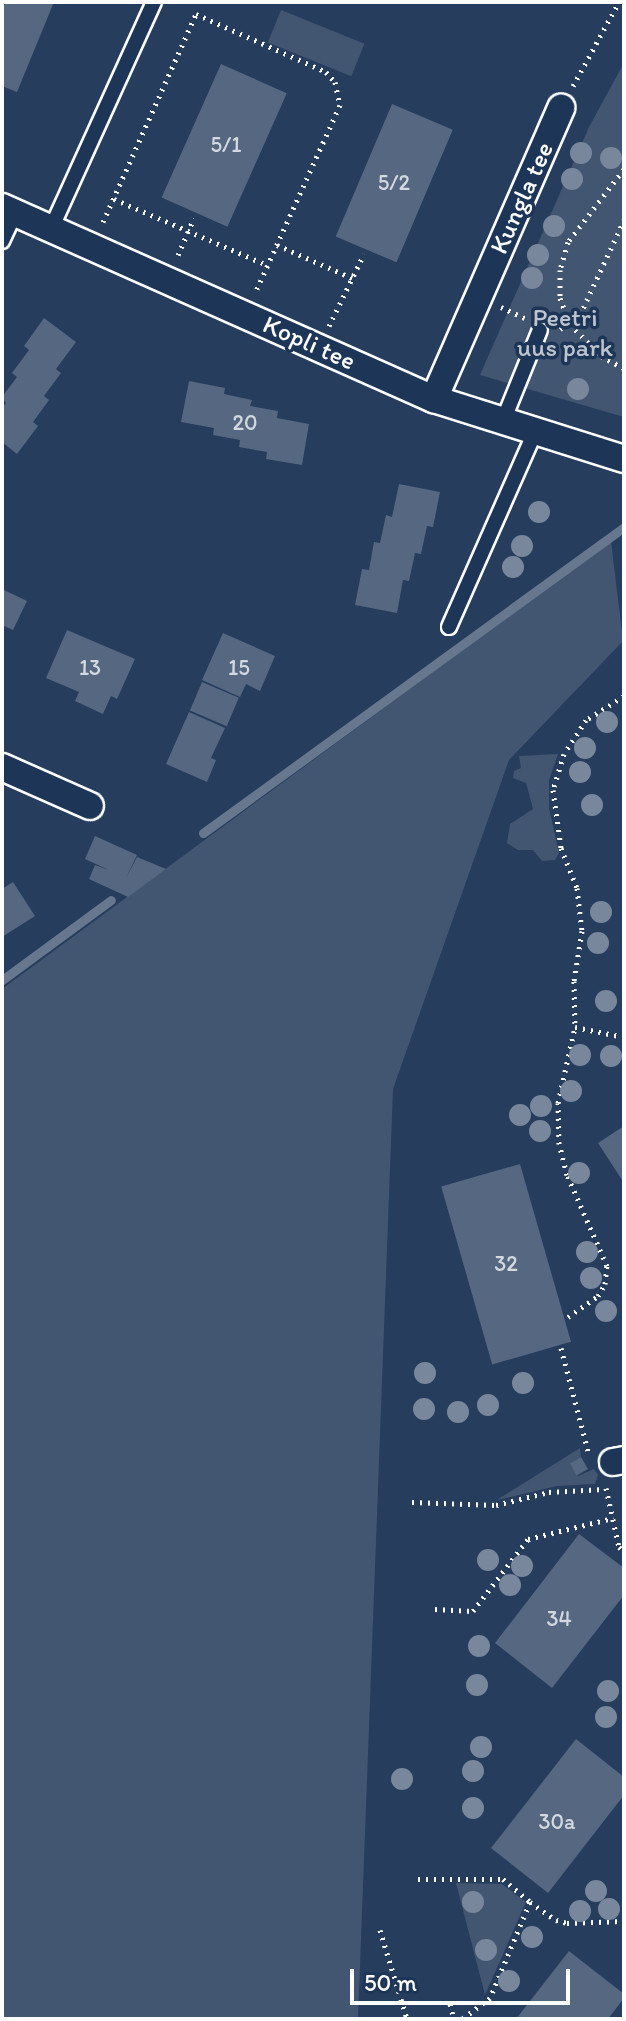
<!DOCTYPE html>
<style>
body{margin:0}
#map{position:relative;width:626px;height:2021px;overflow:hidden;background:#263d5e;font-family:Itim,sans-serif}
div>[style]{position:absolute}
[style*='--x']{left:calc(var(--x)*1px);top:calc(var(--y)*1px);width:calc(var(--w)*1px);rotate:calc(var(--a)*1deg)}
.green>*{inset:0;background:#425672;transform-origin:0 0}
.stream>*{height:9px;margin:-4.5px;padding:0 4.5px;transform-origin:4.5px;border-radius:4.5px;background:#67788e}
.building>*{inset:0;background:#556781;transform-origin:0 0}
.path>*{height:5px;margin-top:-2.5px;transform-origin:0;background:repeating-linear-gradient(90deg,#fff 0 2px,transparent 0 8px)}
.roads{filter:drop-shadow(2px 0 #fff) drop-shadow(-2px 0 #fff) drop-shadow(0 2px #fff) drop-shadow(0 -2px #fff)}
.lane>*{height:14px;margin:-7px;padding:0 7px;transform-origin:7px;border-radius:7px;background:#1d3557}
.street>*{height:26px;margin:-13px;padding:0 13px;transform-origin:13px;border-radius:13px;background:#1d3557}
.trees>*{width:22px;height:22px;margin:-11px;border-radius:50%;background:#79879c}
span{translate:-50% -50%;white-space:nowrap;text-align:center;line-height:1.15;-webkit-text-stroke:7px #1d3557;paint-order:stroke}
.number-label{font-size:22px;color:#d4d9e0}
.number-label span{-webkit-text-stroke-width:0}
.street-label{font-size:26px;color:#fff}
.park-label{font-size:26px;color:#bdc4ce}
.frame{position:absolute;inset:0;border:4px solid #fff;pointer-events:none}
.scale{position:absolute;left:350px;top:1969px;width:220px;height:36px;box-sizing:border-box;border:4px solid #fff;border-top:0;padding-left:10px;font-size:24px;line-height:28px;white-space:nowrap;color:#fff;-webkit-text-stroke:6px #1d3557;paint-order:stroke}
</style>
<div id="map">
<div class="green">
<i style="left:281px;top:10px;width:90px;height:35px;rotate:22deg"></i>
<i style="clip-path:polygon(624px 63px,624px 417px,480px 375px,589px 127px)"></i>
<i style="clip-path:polygon(611px 541px,623px 641px,509px 760px,393px 1089px,358px 2019px,2px 2019px,2px 989px)"></i>
<i style="clip-path:polygon(558px 754px,549px 780px,549px 808px,559px 853px,555px 860px,542px 861px,533px 850px,518px 850px,507px 843px,510px 824px,533px 809px,526px 783px,513px 778px,514px 771px,521px 768px,519px 756px)"></i>
<i style="clip-path:polygon(580px 1448px,581px 1457px,570px 1464px,578px 1476px,594px 1469px,598px 1475px,595px 1484px,557px 1486px,497px 1500px)"></i>
<i style="clip-path:polygon(456px 1883px,502px 1884px,526px 1902px,485px 1995px)"></i>
</div>
<div class="stream">
<i style="--x:203;--y:833;--w:520;--a:-36.01"></i>
<i style="--x:2;--y:980;--w:135;--a:-36.3"></i>
</div>
<div class="building">
<i style="clip-path:polygon(2px 2px,54px 2px,17px 92px,2px 86px)"></i>
<i style="left:221px;top:64px;width:72px;height:146px;rotate:24deg"></i>
<i style="left:392px;top:104px;width:66px;height:144px;rotate:23deg"></i>
<i style="clip-path:polygon(44px 318px,76px 342px,56px 369px,61px 373px,44px 396px,49px 400px,33px 422px,38px 426px,17px 454px,2px 442px,2px 408px,6px 403px,2px 397px,17px 377px,12px 373px,29px 350px,24px 346px)"></i>
<i style="clip-path:polygon(189px 381px,225px 388px,224px 394px,252px 400px,250px 406px,278px 411px,277px 418px,309px 424px,302px 465px,266px 459px,267px 452px,239px 447px,240px 440px,213px 435px,214px 428px,181px 422px)"></i>
<i style="clip-path:polygon(399px 484px,440px 492px,433px 527px,427px 526px,421px 554px,415px 553px,409px 581px,403px 580px,397px 613px,355px 605px,362px 569px,369px 570px,374px 542px,380px 543px,386px 515px,392px 517px)"></i>
<i style="clip-path:polygon(2px 589px,27px 601px,13px 630px,2px 625px)"></i>
<i style="clip-path:polygon(67px 630px,135px 659px,117px 699px,111px 696px,103px 714px,75px 701px,79px 692px,46px 678px)"></i>
<i style="clip-path:polygon(223px 633px,275px 656px,260px 691px,246px 684px,240px 697px,202px 680px)"></i>
<i style="left:202px;top:682px;width:40px;height:31px;rotate:23deg"></i>
<i style="clip-path:polygon(189px 712px,225px 728px,211px 758px,216px 760px,207px 782px,166px 764px)"></i>
<i style="clip-path:polygon(95px 836px,137px 855px,126px 878px,137px 857px,166px 869px,128px 897px,89px 879px,95px 865px,109px 870px,85px 859px)"></i>
<i style="clip-path:polygon(13px 882px,35px 916px,2px 937px,2px 889px)"></i>
<i style="clip-path:polygon(624px 1126px,624px 1183px,598px 1143px)"></i>
<i style="left:520px;top:1164px;width:185px;height:82px;rotate:74deg"></i>
<i style="left:581px;top:1457px;width:14px;height:13px;rotate:60deg"></i>
<i style="clip-path:polygon(579px 1534px,624px 1568px,624px 1595px,552px 1688px,495px 1643px)"></i>
<i style="clip-path:polygon(576px 1739px,624px 1777px,624px 1795px,548px 1893px,491px 1848px)"></i>
<i style="clip-path:polygon(569px 1951px,624px 1994px,624px 1998px,608px 2019px,516px 2019px)"></i>
</div>
<div class="path">
<i style="--x:573;--y:86;--w:96;--a:-61.3"></i>
<i style="--x:624;--y:169;--w:92;--a:127.5"></i>
<i style="--x:568;--y:242;--w:29;--a:106"></i>
<i style="--x:560;--y:270;--w:28;--a:90"></i>
<i style="--x:560;--y:298;--w:28;--a:69"></i>
<i style="--x:570;--y:324;--w:45;--a:45.9"></i>
<i style="--x:601;--y:356;--w:26;--a:28"></i>
<i style="--x:114;--y:199;--w:167;--a:23.3"></i>
<i style="--x:103;--y:222;--w:228;--a:-65.9"></i>
<i style="--x:196;--y:14;--w:142;--a:24"></i>
<i style="--x:326;--y:72;--w:13;--a:48"></i>
<i style="--x:335;--y:82;--w:24;--a:78"></i>
<i style="--x:340;--y:105;--w:206;--a:114.3"></i>
<i style="--x:277;--y:245;--w:82;--a:23.7"></i>
<i style="--x:178;--y:255;--w:40;--a:-66.6"></i>
<i style="--x:501;--y:307;--w:26;--a:25"></i>
<i style="--x:329;--y:326;--w:80;--a:-64.1"></i>
<i style="--x:560;--y:329;--w:24;--a:-35"></i>
<i style="--x:580;--y:315;--w:105;--a:-65.1"></i>
<i style="--x:624;--y:696;--w:45;--a:147.7"></i>
<i style="--x:586;--y:720;--w:40;--a:122.9"></i>
<i style="--x:564;--y:754;--w:38;--a:107"></i>
<i style="--x:553;--y:790;--w:59;--a:82.1"></i>
<i style="--x:561;--y:848;--w:43;--a:68.2"></i>
<i style="--x:577;--y:888;--w:43;--a:83.4"></i>
<i style="--x:582;--y:931;--w:51;--a:99.1"></i>
<i style="--x:574;--y:981;--w:46;--a:88.8"></i>
<i style="--x:575;--y:1027;--w:50;--a:11.5"></i>
<i style="--x:568;--y:1317;--w:37;--a:-35"></i>
<i style="--x:598;--y:1296;--w:14;--a:-60"></i>
<i style="--x:605;--y:1284;--w:18;--a:-84"></i>
<i style="--x:607;--y:1266;--w:99;--a:-113.7"></i>
<i style="--x:567;--y:1175;--w:32;--a:-104"></i>
<i style="--x:559;--y:1144;--w:41;--a:-91.4"></i>
<i style="--x:558;--y:1103;--w:78;--a:-77.4"></i>
<i style="--x:561;--y:1348;--w:111;--a:75.3"></i>
<i style="--x:606;--y:1488;--w:60;--a:77.6"></i>
<i style="--x:619;--y:1547;--w:6;--a:39"></i>
<i style="--x:412;--y:1502;--w:84;--a:2"></i>
<i style="--x:496;--y:1505;--w:55;--a:-13.8"></i>
<i style="--x:549;--y:1492;--w:55;--a:-3.1"></i>
<i style="--x:435;--y:1609;--w:38;--a:3"></i>
<i style="--x:473;--y:1611;--w:91;--a:-52.6"></i>
<i style="--x:528;--y:1539;--w:88;--a:-13.9"></i>
<i style="--x:418;--y:1879;--w:85;--a:0"></i>
<i style="--x:503;--y:1879;--w:35;--a:40"></i>
<i style="--x:530;--y:1902;--w:104;--a:112.6"></i>
<i style="--x:490;--y:1998;--w:35;--a:143"></i>
<i style="--x:530;--y:1902;--w:32;--a:35"></i>
<i style="--x:556;--y:1920;--w:11;--a:15"></i>
<i style="--x:567;--y:1923;--w:57;--a:-2"></i>
<i style="--x:380;--y:1930;--w:93;--a:73.1"></i>
<i style="--x:450;--y:2004;--w:16;--a:75"></i>
</div>
<div class="roads">
<div class="lane">
<i style="--x:51;--y:229;--w:249;--a:-65.6"></i>
<i style="--x:2;--y:241;--w:31;--a:-65"></i>
<i style="--x:503;--y:421;--w:98;--a:-67.9"></i>
<i style="--x:449;--y:627;--w:213;--a:-66.2"></i>
</div>
<div class="street">
<i style="--x:2;--y:207;--w:473;--a:24"></i>
<i style="--x:434;--y:399;--w:199;--a:17.5"></i>
<i style="--x:434;--y:399;--w:318;--a:-66.4"></i>
<i style="--x:2;--y:767;--w:96;--a:23.9"></i>
<i style="--x:613;--y:1462;--w:11;--a:-10"></i>
</div>
</div>
<div class="trees">
<i style="left:581px;top:153px"></i>
<i style="left:611px;top:158px"></i>
<i style="left:572px;top:179px"></i>
<i style="left:554px;top:226px"></i>
<i style="left:538px;top:255px"></i>
<i style="left:532px;top:278px"></i>
<i style="left:578px;top:389px"></i>
<i style="left:539px;top:512px"></i>
<i style="left:522px;top:546px"></i>
<i style="left:513px;top:567px"></i>
<i style="left:607px;top:722px"></i>
<i style="left:585px;top:748px"></i>
<i style="left:580px;top:772px"></i>
<i style="left:592px;top:805px"></i>
<i style="left:601px;top:912px"></i>
<i style="left:598px;top:943px"></i>
<i style="left:606px;top:1001px"></i>
<i style="left:580px;top:1055px"></i>
<i style="left:611px;top:1056px"></i>
<i style="left:571px;top:1091px"></i>
<i style="left:541px;top:1106px"></i>
<i style="left:520px;top:1115px"></i>
<i style="left:540px;top:1131px"></i>
<i style="left:579px;top:1173px"></i>
<i style="left:587px;top:1252px"></i>
<i style="left:591px;top:1278px"></i>
<i style="left:606px;top:1311px"></i>
<i style="left:425px;top:1373px"></i>
<i style="left:523px;top:1383px"></i>
<i style="left:488px;top:1405px"></i>
<i style="left:424px;top:1409px"></i>
<i style="left:458px;top:1412px"></i>
<i style="left:488px;top:1560px"></i>
<i style="left:522px;top:1566px"></i>
<i style="left:510px;top:1585px"></i>
<i style="left:479px;top:1646px"></i>
<i style="left:477px;top:1685px"></i>
<i style="left:608px;top:1691px"></i>
<i style="left:606px;top:1717px"></i>
<i style="left:481px;top:1747px"></i>
<i style="left:473px;top:1771px"></i>
<i style="left:402px;top:1779px"></i>
<i style="left:473px;top:1808px"></i>
<i style="left:596px;top:1891px"></i>
<i style="left:473px;top:1902px"></i>
<i style="left:609px;top:1909px"></i>
<i style="left:580px;top:1911px"></i>
<i style="left:532px;top:1937px"></i>
<i style="left:486px;top:1950px"></i>
<i style="left:509px;top:1981px"></i>
</div>
<div class="number-label">
<span style="left:226px;top:145px">5/1</span>
<span style="left:394px;top:183px">5/2</span>
<span style="left:245px;top:423px">20</span>
<span style="left:90px;top:668px">13</span>
<span style="left:239px;top:668px">15</span>
<span style="left:506px;top:1264px">32</span>
<span style="left:559px;top:1619px">34</span>
<span style="left:557px;top:1822px">30a</span>
</div>
<div class="street-label">
<span style="left:522px;top:198px;rotate:-66deg">Kungla tee</span>
<span style="left:309px;top:343px;rotate:24deg">Kopli tee</span>
</div>
<div class="park-label">
<span style="left:565px;top:333px">Peetri<br>uus park</span>
</div>
<div class="frame"></div>
<div class="scale">50 m</div>
</div>
